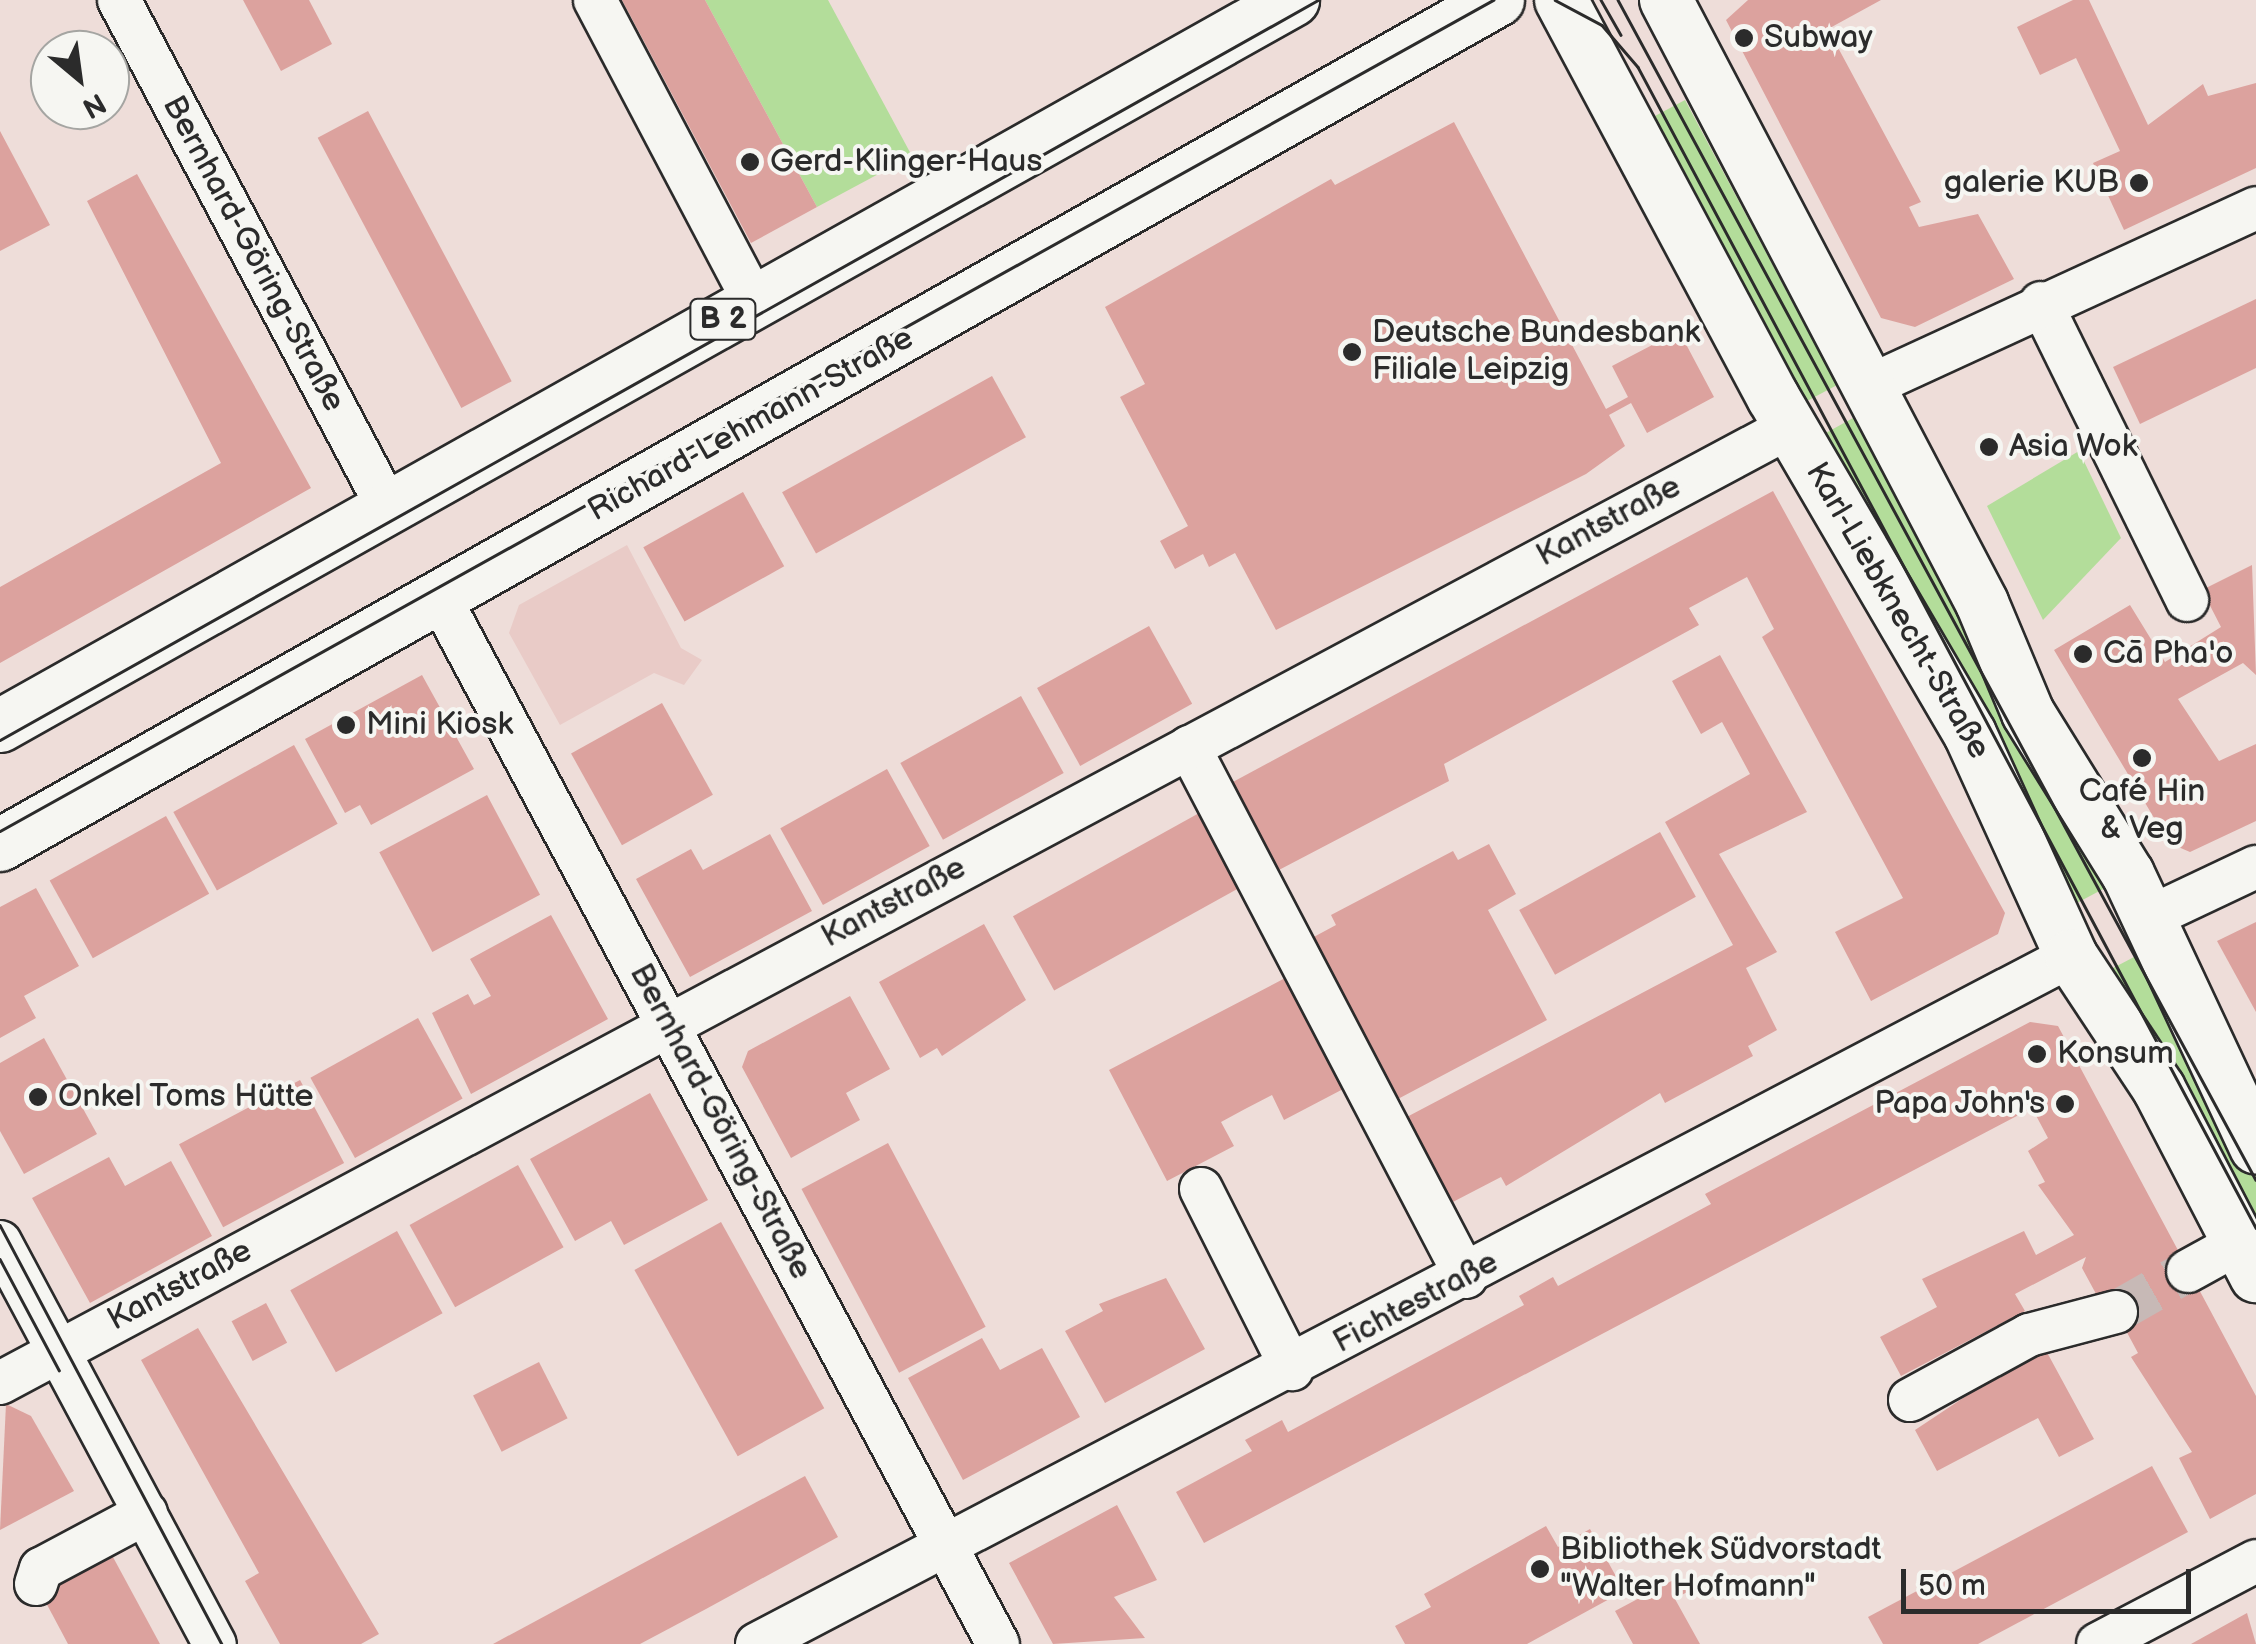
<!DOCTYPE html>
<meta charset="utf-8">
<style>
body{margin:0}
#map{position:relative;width:2256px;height:1644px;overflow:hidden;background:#eeddd9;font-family:"Balsamiq Sans",sans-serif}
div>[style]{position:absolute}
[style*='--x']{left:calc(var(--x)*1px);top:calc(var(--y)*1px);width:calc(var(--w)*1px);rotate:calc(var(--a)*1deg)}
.built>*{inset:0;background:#e9cbc7}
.green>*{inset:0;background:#b3dd9a;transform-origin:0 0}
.building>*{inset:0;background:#dca29e;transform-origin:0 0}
.minor-tunnel>*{height:42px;margin-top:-21px;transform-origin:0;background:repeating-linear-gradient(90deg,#c7b9b6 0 42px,transparent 0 63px)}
.roads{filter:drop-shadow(2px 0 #2b2b2b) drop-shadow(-2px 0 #2b2b2b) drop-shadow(0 2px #2b2b2b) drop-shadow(0 -2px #2b2b2b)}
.minor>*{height:42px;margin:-21px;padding:0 21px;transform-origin:21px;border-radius:21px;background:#f6f6f2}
.major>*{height:52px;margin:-26px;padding:0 26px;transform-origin:26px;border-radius:26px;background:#f6f6f2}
.tram>*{height:2.5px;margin:-1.25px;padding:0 1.25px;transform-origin:1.25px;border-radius:1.25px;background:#2b2b2b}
.dots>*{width:28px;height:28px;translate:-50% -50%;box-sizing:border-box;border:5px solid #f6f6f2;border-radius:50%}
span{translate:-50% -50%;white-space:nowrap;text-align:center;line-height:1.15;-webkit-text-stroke:8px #f6f6f2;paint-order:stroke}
.shield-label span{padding:2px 8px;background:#f6f6f2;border:2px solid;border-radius:8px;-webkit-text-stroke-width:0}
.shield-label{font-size:30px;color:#2b2b2b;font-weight:700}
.poi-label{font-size:32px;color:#2b2b2b}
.left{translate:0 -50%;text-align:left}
.right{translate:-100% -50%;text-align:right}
.street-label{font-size:32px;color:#2b2b2b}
.north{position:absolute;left:30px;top:30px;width:100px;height:100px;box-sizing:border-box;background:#f6f6f2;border:2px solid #a5a5a2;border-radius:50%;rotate:151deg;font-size:28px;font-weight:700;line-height:40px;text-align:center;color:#2b2b2b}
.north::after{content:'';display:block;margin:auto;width:35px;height:45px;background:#2b2b2b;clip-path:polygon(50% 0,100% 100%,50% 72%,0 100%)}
.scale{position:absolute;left:1901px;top:1569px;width:290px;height:45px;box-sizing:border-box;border:5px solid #2b2b2b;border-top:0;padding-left:12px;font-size:30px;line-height:35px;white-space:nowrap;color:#2b2b2b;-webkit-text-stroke:8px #f6f6f2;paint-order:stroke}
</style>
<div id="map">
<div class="built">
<i style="clip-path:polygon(627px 545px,681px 648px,702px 660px,684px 685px,654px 673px,560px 725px,509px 633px,519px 605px)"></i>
</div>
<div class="green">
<i style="clip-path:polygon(705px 0,828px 0,912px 156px,817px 207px)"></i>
<i style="left:1685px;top:100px;width:323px;height:34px;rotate:62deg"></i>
<i style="clip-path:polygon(1853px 418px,1941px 581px,1963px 604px,1955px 610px,1961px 622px,1970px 617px,2120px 880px,2060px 912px,1824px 434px)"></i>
<i style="clip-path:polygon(2079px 451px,2121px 538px,2043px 620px,1987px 506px)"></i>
<i style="clip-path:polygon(2155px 946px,2256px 1169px,2256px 1246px,2094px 978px)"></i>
</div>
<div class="building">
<i style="clip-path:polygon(243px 0,309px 0,332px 44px,281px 71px)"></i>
<i style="clip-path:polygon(622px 0,705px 0,817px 207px,751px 243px)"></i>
<i style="clip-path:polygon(1748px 0,1881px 0,1828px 29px,1921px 202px,1909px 207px,1919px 227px,1978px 214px,2014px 279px,1915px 327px,1881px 318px,1726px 20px)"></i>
<i style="clip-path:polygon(2073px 0,2089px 0,2148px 125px,2203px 84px,2208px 96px,2256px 83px,2256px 168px,2124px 230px,2093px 163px,2120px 151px,2076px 58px,2040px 75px,2017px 27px)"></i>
<i style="left:368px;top:111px;width:306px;height:57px;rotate:62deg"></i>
<i style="clip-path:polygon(1454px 122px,1606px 409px,1628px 397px,1612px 366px,1679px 331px,1714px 397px,1647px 433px,1631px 403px,1609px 415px,1625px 446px,1586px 474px,1276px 630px,1235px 553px,1209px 567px,1203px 554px,1175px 569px,1160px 541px,1188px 526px,1120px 397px,1145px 384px,1105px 307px,1331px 179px,1335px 185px)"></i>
<i style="clip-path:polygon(0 131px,50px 225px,0 251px)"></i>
<i style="clip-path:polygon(137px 174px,311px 488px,0 663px,0 587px,221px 463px,87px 201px)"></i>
<i style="clip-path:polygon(2256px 299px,2256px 368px,2140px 424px,2113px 367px)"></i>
<i style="left:992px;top:376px;width:70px;height:240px;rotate:61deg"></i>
<i style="clip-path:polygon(1773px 491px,2005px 913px,1998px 934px,1871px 1001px,1835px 932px,1903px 898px,1762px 637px,1774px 629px,1747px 577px,1689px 608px,1699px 625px,1444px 764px,1449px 781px,1277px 871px,1231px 783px)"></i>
<i style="left:743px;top:492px;width:85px;height:114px;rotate:61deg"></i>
<i style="clip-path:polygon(2252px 565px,2256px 675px,2243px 663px,2178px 699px,2219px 761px,2256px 744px,2256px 821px,2190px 852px,2169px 843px,2054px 650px,2130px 605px,2165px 662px,2221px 627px,2202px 590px)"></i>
<i style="left:1149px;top:626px;width:89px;height:128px;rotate:61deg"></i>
<i style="clip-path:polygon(1720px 655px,1807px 812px,1719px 854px,1777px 952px,1746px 968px,1777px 1030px,1748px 1046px,1753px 1056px,1665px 1103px,1660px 1093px,1506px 1186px,1501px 1177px,1449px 1204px,1403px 1119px,1733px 945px,1665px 822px,1750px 774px,1722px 722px,1701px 734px,1672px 681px)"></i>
<i style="clip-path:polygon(422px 675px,474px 769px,371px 825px,360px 805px,345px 813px,305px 739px)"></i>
<i style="left:1021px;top:696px;width:88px;height:138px;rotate:61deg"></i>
<i style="left:662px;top:703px;width:105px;height:104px;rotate:61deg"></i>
<i style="left:294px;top:745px;width:90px;height:138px;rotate:61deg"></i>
<i style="left:887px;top:769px;width:88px;height:122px;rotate:61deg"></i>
<i style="left:487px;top:795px;width:113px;height:122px;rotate:62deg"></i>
<i style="left:1201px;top:812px;width:85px;height:215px;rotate:61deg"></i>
<i style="left:166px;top:816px;width:89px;height:133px;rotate:61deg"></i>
<i style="left:1660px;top:832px;width:74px;height:161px;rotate:61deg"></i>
<i style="clip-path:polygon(770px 834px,812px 911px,690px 977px,636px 879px,691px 849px,703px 870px)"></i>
<i style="clip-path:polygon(1489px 844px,1516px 894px,1488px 910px,1547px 1020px,1396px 1100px,1310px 939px,1336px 925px,1331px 915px,1453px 851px,1458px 860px)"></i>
<i style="clip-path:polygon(36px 888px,79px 966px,24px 996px,36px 1018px,0 1038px,0 907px)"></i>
<i style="clip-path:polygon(551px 915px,608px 1019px,471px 1094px,432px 1013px,468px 994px,474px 1005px,491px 996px,470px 959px)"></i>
<i style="clip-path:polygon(2256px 922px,2256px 1012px,2217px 941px)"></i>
<i style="clip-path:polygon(984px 924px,1026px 1000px,942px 1056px,937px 1048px,920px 1058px,879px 982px)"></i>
<i style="clip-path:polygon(1289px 976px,1347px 1087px,1284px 1120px,1272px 1095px,1245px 1109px,1221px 1122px,1234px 1146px,1167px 1181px,1109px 1070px)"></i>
<i style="clip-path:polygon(850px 996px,890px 1069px,846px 1093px,860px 1120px,791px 1158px,742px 1067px,748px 1051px)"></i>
<i style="left:418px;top:1018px;width:92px;height:123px;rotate:61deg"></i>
<i style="clip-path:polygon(2030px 1022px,2058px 1026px,2256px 1396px,2256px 1494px,2210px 1519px,2179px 1458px,2192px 1452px,2131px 1357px,2138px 1353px,2109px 1299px,2101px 1303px,2082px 1268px,2086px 1257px,2015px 1294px,2025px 1311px,1901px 1376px,1880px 1337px,1937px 1307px,1922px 1279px,2024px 1231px,2036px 1255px,2074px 1235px,2038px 1185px,2045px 1182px,2028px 1151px,2048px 1138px,2032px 1108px,1204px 1543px,1176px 1492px,1252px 1451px,1245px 1440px,1282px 1420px,1288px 1432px,1524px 1305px,1519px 1296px,1553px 1277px,1558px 1286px,1711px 1204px,1705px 1194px)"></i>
<i style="clip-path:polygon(44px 1038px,97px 1134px,24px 1174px,0 1131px,0 1063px)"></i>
<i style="left:300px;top:1080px;width:94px;height:137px;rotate:62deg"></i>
<i style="clip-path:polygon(650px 1093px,708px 1200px,624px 1245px,611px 1221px,575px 1241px,530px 1159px)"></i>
<i style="left:888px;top:1143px;width:208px;height:98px;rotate:62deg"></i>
<i style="clip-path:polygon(109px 1157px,125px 1186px,171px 1161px,212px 1236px,90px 1303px,32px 1198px)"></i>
<i style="left:518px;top:1165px;width:94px;height:124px;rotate:61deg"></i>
<i style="left:721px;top:1222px;width:213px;height:99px;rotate:61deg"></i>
<i style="left:397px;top:1231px;width:94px;height:122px;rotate:61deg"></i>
<i style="clip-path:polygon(1166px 1278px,1205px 1349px,1105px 1403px,1065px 1331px,1103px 1311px,1099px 1304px)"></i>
<i style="left:266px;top:1303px;width:45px;height:39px;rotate:62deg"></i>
<i style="clip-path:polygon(198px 1328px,379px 1634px,361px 1644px,280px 1644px,245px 1581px,259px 1573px,141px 1360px)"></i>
<i style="clip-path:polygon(982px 1338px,1000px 1370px,1042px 1348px,1080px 1417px,963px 1480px,908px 1378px)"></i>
<i style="clip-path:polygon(2043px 1345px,2094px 1439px,2059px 1457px,2038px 1418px,1937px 1471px,1915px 1430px)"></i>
<i style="left:539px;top:1362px;width:63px;height:74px;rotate:63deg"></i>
<i style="clip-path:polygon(6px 1404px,31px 1416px,74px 1491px,0 1530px)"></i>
<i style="clip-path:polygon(2152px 1466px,2188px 1532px,1978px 1644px,1883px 1644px,1868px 1617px)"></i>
<i style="clip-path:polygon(805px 1476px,838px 1537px,706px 1609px,640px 1644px,493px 1644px)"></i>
<i style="clip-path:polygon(1117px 1505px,1157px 1580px,1114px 1597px,1145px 1638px,1053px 1644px,1009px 1563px)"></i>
<i style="clip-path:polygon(1546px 1526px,1558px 1547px,1590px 1529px,1624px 1591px,1527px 1644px,1405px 1644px,1395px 1626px,1431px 1607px,1424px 1594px)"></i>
<i style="clip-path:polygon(107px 1546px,160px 1644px,68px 1644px,36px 1584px)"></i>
<i style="clip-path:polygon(1679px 1577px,1687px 1592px,1675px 1599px,1700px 1644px,1633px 1644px,1615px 1611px)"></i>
<i style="clip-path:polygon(2247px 1613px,2256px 1644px,2191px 1644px)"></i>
</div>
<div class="minor-tunnel">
<i style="--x:2116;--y:1312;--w:83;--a:-29.7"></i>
</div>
<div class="roads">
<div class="minor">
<i style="--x:119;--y:0;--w:575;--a:62.1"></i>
<i style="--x:595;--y:0;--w:341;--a:62.2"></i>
<i style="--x:2041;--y:303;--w:331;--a:63.8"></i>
<i style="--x:1865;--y:388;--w:430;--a:-24.7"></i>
<i style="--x:441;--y:600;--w:1183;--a:61.92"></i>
<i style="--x:1189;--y:747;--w:598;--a:62.41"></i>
<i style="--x:2150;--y:917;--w:117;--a:-25.3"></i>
<i style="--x:1201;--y:1189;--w:202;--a:63.2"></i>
<i style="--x:0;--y:1242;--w:456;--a:61.9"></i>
<i style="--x:2188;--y:1271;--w:58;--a:-28.8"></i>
<i style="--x:0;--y:1383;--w:2029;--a:-28.11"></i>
<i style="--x:1910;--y:1400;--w:136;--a:-28.6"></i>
<i style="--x:2029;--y:1335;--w:90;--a:-14.8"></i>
<i style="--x:36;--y:1584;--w:16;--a:-72"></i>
<i style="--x:41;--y:1569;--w:119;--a:-28.1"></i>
<i style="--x:757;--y:1644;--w:1483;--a:-27.64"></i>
<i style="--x:2098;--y:1644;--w:178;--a:-27.7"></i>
</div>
<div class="major">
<i style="--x:1561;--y:0;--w:450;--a:61.9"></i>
<i style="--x:1773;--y:397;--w:390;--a:59.7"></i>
<i style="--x:1970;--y:734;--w:244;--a:65.5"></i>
<i style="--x:2071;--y:956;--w:159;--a:56.5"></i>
<i style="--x:2159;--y:1089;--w:211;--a:62.6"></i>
<i style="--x:1666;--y:0;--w:681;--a:62.34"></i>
<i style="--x:1982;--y:603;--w:119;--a:67.3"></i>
<i style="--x:2028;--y:713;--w:190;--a:58.2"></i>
<i style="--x:2128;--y:874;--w:302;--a:64.9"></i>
<i style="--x:0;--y:726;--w:1483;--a:-29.31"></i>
<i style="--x:0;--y:845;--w:1720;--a:-29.43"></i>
</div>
</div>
<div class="tram">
<i style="--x:1555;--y:0;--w:53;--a:28"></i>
<i style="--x:1602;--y:25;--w:55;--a:49.4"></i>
<i style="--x:1638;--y:67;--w:1315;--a:61.97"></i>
<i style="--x:1601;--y:0;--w:40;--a:60.3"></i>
<i style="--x:1618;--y:0;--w:1341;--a:61.6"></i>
<i style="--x:0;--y:740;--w:1512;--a:-29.31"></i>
<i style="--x:0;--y:831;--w:1709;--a:-29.1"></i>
<i style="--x:0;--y:1225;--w:474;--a:62.1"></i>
<i style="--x:0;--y:1259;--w:126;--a:62"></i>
</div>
<div class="dots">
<i style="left:1744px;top:38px;background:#2b2b2b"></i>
<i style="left:750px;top:162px;background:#2b2b2b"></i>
<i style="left:2139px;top:183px;background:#2b2b2b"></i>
<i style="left:1352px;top:352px;background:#2b2b2b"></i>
<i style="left:1989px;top:447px;background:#2b2b2b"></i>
<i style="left:2083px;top:654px;background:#2b2b2b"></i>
<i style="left:346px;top:725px;background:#2b2b2b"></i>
<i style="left:2142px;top:758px;background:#2b2b2b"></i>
<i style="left:2037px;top:1054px;background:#2b2b2b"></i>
<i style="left:38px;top:1097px;background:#2b2b2b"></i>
<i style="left:2065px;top:1104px;background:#2b2b2b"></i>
<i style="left:1540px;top:1569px;background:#2b2b2b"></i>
</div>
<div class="shield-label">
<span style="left:723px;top:319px">B 2</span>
</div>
<div class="poi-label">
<span class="left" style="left:1764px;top:38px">Subway</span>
<span class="left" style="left:770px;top:162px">Gerd-Klinger-Haus</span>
<span class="right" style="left:2119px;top:183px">galerie KUB</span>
<span class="left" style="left:1372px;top:352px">Deutsche Bundesbank<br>Filiale Leipzig</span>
<span class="left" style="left:2009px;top:447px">Asia Wok</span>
<span class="left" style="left:2103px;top:654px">Cā Pha'o</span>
<span class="left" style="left:366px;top:725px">Mini Kiosk</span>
<span style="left:2142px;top:811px">Café Hin<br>&amp; Veg</span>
<span class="left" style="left:2057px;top:1054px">Konsum</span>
<span class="left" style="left:58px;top:1097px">Onkel Toms Hütte</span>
<span class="right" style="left:2045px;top:1104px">Papa John's</span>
<span class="left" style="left:1560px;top:1569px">Bibliothek Südvorstadt<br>"Walter Hofmann"</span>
</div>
<div class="street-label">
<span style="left:253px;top:254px;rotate:62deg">Bernhard-Göring-Straße</span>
<span style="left:751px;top:425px;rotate:-29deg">Richard-Lehmann-Straße</span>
<span style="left:1609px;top:522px;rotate:-28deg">Kantstraße</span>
<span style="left:1897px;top:611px;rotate:60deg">Karl-Liebknecht-Straße</span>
<span style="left:894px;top:903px;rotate:-28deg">Kantstraße</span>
<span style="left:720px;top:1122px;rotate:62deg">Bernhard-Göring-Straße</span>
<span style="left:180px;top:1286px;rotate:-28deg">Kantstraße</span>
<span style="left:1416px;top:1303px;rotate:-28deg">Fichtestraße</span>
</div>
<div class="north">N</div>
<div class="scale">50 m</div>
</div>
